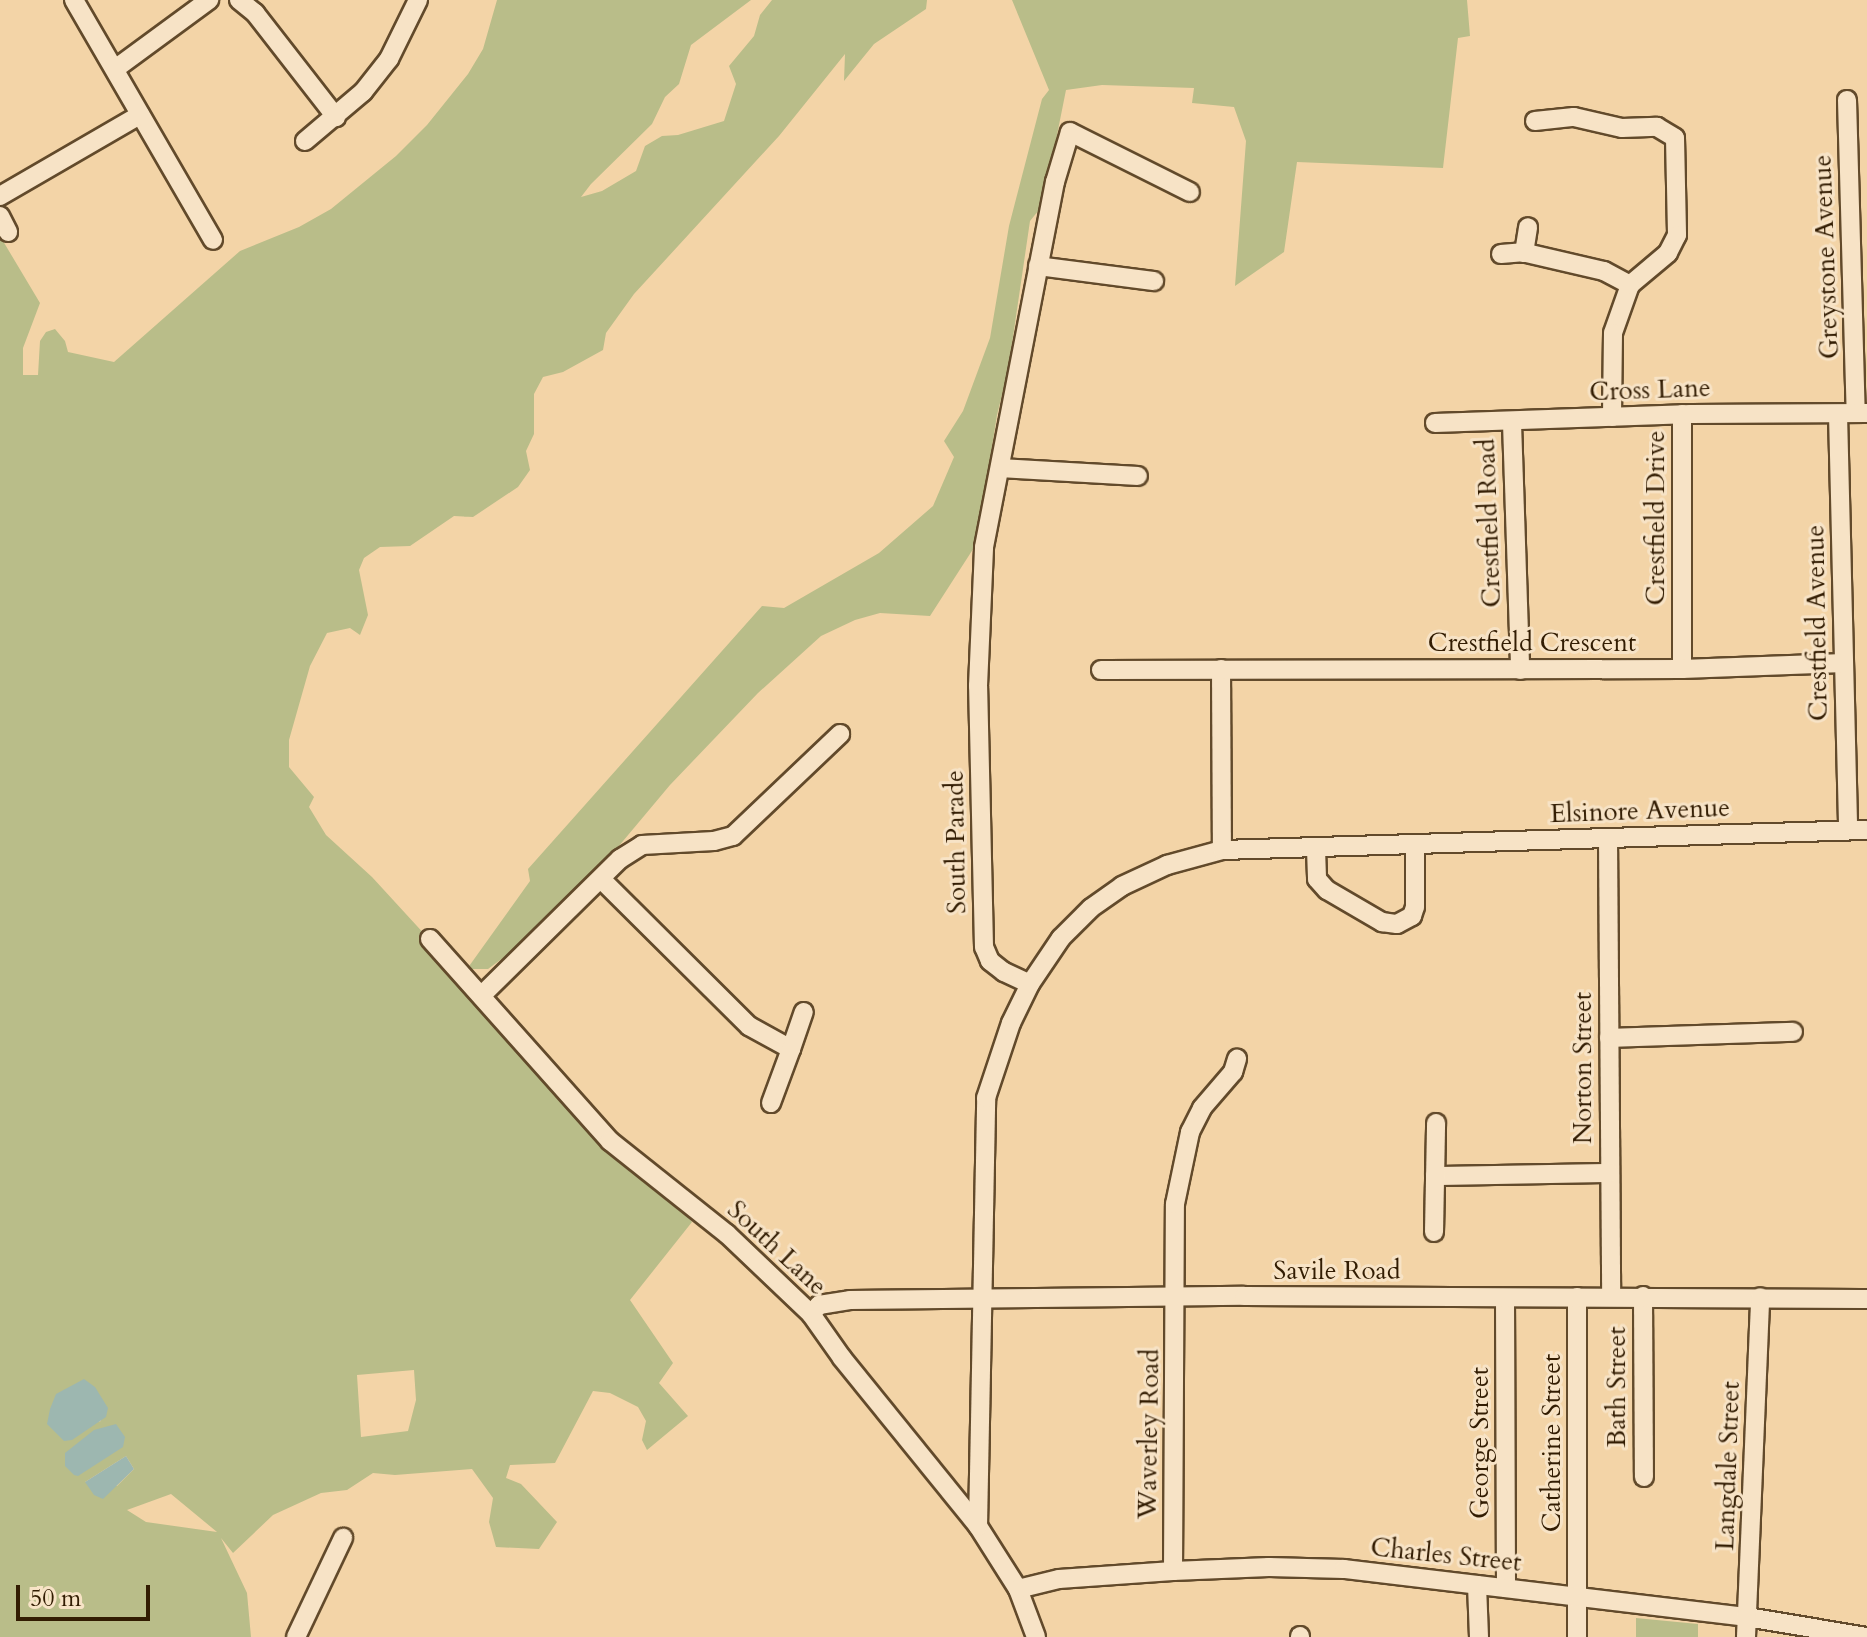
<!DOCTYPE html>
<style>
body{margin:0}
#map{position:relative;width:1867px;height:1637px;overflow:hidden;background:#f3d4a7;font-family:Cardo,serif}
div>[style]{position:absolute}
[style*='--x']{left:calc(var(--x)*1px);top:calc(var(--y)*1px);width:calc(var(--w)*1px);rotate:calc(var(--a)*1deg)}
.green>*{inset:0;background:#b9bd89}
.water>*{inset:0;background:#9db7b0}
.roads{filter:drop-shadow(2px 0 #624a2b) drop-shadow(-2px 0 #624a2b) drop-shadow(0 2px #624a2b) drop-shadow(0 -2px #624a2b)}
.minor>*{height:18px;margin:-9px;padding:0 9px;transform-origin:9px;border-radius:9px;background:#f7e3c6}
span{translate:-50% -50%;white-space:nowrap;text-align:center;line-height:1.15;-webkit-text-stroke:6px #f7e3c6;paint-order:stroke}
.street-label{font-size:26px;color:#321c02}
.scale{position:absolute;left:16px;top:1585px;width:134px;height:36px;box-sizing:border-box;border:4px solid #321c02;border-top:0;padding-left:10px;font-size:24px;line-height:28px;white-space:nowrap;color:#321c02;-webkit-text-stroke:6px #f7e3c6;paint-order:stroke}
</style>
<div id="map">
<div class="green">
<i style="clip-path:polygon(evenodd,497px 0,751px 0,691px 45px,679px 84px,665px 97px,652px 124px,591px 184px,581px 197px,602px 191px,636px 171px,645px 146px,662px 136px,678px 135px,724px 121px,736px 84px,729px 66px,754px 36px,760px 15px,772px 0,927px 0,926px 9px,874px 44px,844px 81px,845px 54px,779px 136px,634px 294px,606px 333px,603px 350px,563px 372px,543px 377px,534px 394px,534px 434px,526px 451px,530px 470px,518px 487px,473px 517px,454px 516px,410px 546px,380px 547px,364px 558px,359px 570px,368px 615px,360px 635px,350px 628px,327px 633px,310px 666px,289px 740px,289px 767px,314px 797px,309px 807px,326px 835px,372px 877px,461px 974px,505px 1040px,590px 1130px,674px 1198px,692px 1222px,630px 1300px,673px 1363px,659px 1383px,688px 1416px,647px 1450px,642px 1440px,646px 1421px,638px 1407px,610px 1393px,593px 1391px,555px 1463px,510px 1465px,506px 1478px,521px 1484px,557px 1522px,539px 1549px,496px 1547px,489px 1522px,493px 1498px,472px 1469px,395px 1475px,373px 1473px,347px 1490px,321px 1493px,273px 1515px,233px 1553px,221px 1538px,247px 1593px,251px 1637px,0 1637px,0 236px,40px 303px,23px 348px,23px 375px,38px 375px,40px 341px,46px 332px,55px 329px,65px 341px,68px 352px,114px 362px,240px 251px,299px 227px,331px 209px,396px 156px,427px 125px,468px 74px,483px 49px,497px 0,414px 1370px,416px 1400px,408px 1431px,361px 1437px,357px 1375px,414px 1370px,497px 0,84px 1380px,101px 1421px,94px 1423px,64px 1392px,84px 1380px,497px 0,126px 1456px,134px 1469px,117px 1486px,85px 1482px,126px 1456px,497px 0,171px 1494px,217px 1532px,146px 1522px,127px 1510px,171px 1494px)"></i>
<i style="clip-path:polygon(1012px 0,1467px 0,1470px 36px,1458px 38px,1443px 168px,1297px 162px,1284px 252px,1235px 286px,1246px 141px,1234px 107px,1192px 103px,1194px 88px,1102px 85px,1066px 90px,1043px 205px,1030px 221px,1008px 371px,997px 415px,977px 543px,930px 616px,880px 613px,855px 620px,821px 636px,758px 693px,670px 785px,613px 853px,507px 955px,488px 969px,467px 969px,530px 881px,528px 869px,762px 606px,784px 608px,879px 553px,933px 506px,954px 457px,944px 441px,963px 411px,990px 338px,1009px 226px,1042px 99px,1049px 90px)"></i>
<i style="clip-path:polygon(1636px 1618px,1698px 1624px,1698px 1637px,1636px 1637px)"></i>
</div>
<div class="water">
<i style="clip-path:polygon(84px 1379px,95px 1387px,108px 1408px,106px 1417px,72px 1440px,64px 1441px,47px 1424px,50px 1409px,56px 1394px)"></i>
<i style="clip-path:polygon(116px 1424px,125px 1437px,123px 1447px,78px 1476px,74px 1475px,65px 1466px,65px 1453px,94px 1430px)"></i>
<i style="clip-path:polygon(126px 1456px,134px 1469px,103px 1499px,94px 1495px,85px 1482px)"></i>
</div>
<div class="roads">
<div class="minor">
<i style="--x:74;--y:0;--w:277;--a:59.9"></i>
<i style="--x:239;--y:0;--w:21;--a:39"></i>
<i style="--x:255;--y:13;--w:132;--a:52.1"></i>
<i style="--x:115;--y:69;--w:117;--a:-36.3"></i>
<i style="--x:1847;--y:100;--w:313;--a:88.4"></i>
<i style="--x:1535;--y:121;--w:39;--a:-6"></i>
<i style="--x:1574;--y:117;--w:49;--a:12.9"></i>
<i style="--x:1622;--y:128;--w:35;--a:-2"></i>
<i style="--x:1657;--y:127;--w:21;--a:31"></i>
<i style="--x:1675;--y:138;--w:97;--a:88.8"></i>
<i style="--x:1677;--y:235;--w:20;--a:117"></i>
<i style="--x:1668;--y:253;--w:50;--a:139.9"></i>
<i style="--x:1630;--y:285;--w:51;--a:109.5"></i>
<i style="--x:1613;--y:333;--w:84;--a:90.7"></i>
<i style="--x:305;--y:141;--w:76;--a:-40.2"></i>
<i style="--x:363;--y:92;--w:42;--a:-51.8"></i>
<i style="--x:389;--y:59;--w:66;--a:-63.8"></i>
<i style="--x:0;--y:196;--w:162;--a:-30.1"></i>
<i style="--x:0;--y:216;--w:18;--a:63"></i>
<i style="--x:1524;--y:253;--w:26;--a:-81"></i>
<i style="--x:1501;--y:254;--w:21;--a:-5"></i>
<i style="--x:1522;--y:252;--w:84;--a:13"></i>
<i style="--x:1604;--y:271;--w:30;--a:28"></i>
<i style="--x:1038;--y:266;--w:117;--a:7.4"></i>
<i style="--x:1682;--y:414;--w:255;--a:90"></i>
<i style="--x:1838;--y:414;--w:416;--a:88.6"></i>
<i style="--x:1435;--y:423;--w:256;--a:-2"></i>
<i style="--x:1691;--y:414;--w:176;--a:-0.3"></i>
<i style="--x:1512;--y:423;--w:247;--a:88.1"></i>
<i style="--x:1000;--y:468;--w:138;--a:3.3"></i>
<i style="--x:1221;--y:669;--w:181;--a:89.7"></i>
<i style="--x:1101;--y:670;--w:581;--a:-0.1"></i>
<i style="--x:1682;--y:669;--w:162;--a:-2.1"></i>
<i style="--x:1608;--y:838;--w:459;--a:89.6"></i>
<i style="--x:1316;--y:849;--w:30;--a:88"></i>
<i style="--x:1317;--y:879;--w:15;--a:48"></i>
<i style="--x:1327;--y:890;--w:64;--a:30.2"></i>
<i style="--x:1382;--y:922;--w:15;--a:8"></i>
<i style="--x:1397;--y:924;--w:17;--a:-28"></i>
<i style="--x:1412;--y:916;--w:9;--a:-72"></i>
<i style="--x:1415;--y:907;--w:61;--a:-90"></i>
<i style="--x:602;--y:880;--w:207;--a:44.8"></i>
<i style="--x:749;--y:1026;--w:48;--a:28.7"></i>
<i style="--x:791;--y:1049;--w:39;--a:-71"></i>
<i style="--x:430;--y:939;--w:271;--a:48.3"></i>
<i style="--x:610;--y:1141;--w:149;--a:38.5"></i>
<i style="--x:727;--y:1234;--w:116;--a:43.6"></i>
<i style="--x:811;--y:1314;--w:54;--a:54.8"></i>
<i style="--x:842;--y:1358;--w:216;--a:51"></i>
<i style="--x:978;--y:1526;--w:75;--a:57.6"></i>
<i style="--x:1018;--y:1589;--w:51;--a:69.4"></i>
<i style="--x:1030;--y:984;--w:29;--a:-155"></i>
<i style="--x:1004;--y:972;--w:18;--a:-142"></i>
<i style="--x:990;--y:961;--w:15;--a:-113"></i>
<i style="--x:984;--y:947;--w:261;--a:-91.3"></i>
<i style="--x:978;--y:686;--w:139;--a:-87.5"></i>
<i style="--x:984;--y:547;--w:372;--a:-79"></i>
<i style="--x:1055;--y:182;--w:52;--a:-73.3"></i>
<i style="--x:1070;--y:132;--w:134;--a:26.6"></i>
<i style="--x:482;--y:995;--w:194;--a:-44.6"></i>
<i style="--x:620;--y:859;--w:26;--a:-32"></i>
<i style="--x:642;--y:845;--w:72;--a:-3.2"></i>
<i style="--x:714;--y:841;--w:20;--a:-15"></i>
<i style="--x:733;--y:836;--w:148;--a:-43.6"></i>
<i style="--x:1609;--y:1038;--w:184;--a:-1.9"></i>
<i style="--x:771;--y:1103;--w:58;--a:-69.7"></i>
<i style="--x:1435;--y:1176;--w:175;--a:-1"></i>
<i style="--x:1434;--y:1232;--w:109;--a:-88.9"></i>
<i style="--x:1643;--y:1296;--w:181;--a:89.7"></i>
<i style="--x:1577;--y:1297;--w:340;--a:90"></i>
<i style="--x:1505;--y:1298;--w:290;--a:89.8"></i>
<i style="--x:811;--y:1314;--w:12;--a:-48"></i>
<i style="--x:819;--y:1305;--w:31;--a:-9"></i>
<i style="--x:850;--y:1300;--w:394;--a:-0.6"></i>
<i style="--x:1244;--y:1296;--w:623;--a:0.28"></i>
<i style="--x:978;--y:1526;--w:428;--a:-88.9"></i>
<i style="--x:986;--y:1098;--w:79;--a:-71.6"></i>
<i style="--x:1011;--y:1023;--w:43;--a:-64"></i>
<i style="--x:1030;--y:984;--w:55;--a:-56"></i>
<i style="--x:1061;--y:938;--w:42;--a:-45"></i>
<i style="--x:1091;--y:908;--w:38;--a:-35"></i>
<i style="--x:1122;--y:886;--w:50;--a:-25"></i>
<i style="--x:1167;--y:865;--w:57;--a:-15.3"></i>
<i style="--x:1222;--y:850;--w:645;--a:-1.78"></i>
<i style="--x:1173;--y:1571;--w:367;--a:-89.7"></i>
<i style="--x:1175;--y:1204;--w:74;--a:-78.2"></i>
<i style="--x:1190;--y:1132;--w:27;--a:-63"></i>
<i style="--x:1202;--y:1108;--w:48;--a:-49.3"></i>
<i style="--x:1233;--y:1072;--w:14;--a:-73"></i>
<i style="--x:1477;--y:1585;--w:52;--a:87.8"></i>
<i style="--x:1018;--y:1589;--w:42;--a:-13.7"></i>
<i style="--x:1059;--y:1579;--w:114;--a:-4"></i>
<i style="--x:1173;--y:1571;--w:96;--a:-2.4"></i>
<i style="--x:1269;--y:1567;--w:75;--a:1.5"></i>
<i style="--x:1344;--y:1569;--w:406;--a:6.8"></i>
<i style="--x:1747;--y:1617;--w:121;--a:9.5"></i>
<i style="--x:1300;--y:1636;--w:1;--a:90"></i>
<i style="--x:296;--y:1637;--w:110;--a:-64.6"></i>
<i style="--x:1746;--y:1637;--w:340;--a:-87.6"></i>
</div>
</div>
<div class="street-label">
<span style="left:1826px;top:257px;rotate:-92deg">Greystone Avenue</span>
<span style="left:1650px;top:390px;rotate:-2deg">Cross Lane</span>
<span style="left:1656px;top:518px;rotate:-90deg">Crestfield Drive</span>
<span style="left:1489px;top:523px;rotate:-92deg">Crestfield Road</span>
<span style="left:1817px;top:623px;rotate:-91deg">Crestfield Avenue</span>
<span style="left:1532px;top:643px">Crestfield Crescent</span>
<span style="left:1640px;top:811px;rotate:-2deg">Elsinore Avenue</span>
<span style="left:956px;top:842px;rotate:-91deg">South Parade</span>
<span style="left:1583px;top:1068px;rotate:-90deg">Norton Street</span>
<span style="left:777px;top:1248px;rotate:43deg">South Lane</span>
<span style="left:1337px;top:1271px">Savile Road</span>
<span style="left:1617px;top:1387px;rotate:-90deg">Bath Street</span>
<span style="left:1149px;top:1434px;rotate:-89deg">Waverley Road</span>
<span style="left:1480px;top:1443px;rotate:-90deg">George Street</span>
<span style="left:1552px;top:1443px;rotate:-90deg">Catherine Street</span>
<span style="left:1728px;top:1466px;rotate:-88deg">Langdale Street</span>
<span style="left:1446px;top:1555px;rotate:6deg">Charles Street</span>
</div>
<div class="scale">50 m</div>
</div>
